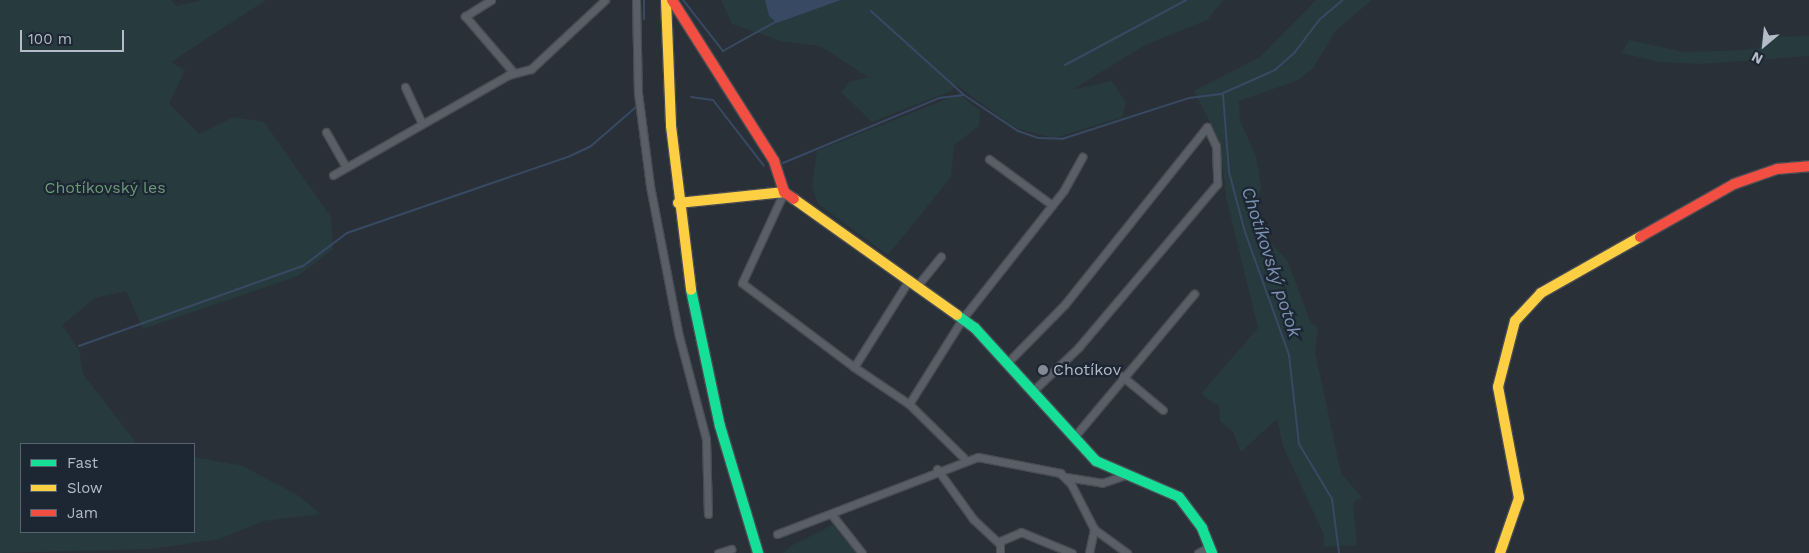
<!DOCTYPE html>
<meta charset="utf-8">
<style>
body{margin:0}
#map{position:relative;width:1809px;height:553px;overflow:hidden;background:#2a3038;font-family:"Work Sans",sans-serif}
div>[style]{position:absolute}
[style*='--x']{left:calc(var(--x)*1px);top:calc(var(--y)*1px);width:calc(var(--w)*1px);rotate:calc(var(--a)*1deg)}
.green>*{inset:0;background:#273a3e}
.water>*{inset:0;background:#384963}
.stream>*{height:2px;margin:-1px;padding:0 1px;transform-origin:1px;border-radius:1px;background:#384963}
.roads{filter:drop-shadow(1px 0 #484c53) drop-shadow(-1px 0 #484c53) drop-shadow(0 1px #484c53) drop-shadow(0 -1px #484c53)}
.street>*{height:7px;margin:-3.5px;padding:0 3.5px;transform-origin:3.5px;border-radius:3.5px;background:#5a5e66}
.fast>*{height:10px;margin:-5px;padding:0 5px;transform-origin:5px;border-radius:5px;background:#16e098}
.slow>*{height:10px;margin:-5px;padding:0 5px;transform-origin:5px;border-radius:5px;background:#ffcf43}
.jam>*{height:10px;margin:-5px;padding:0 5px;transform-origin:5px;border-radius:5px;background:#f24e42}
.dots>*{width:14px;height:14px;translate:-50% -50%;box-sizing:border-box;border:2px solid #1d2633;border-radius:50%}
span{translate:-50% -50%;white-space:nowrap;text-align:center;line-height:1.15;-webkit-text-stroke:4.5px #1d2633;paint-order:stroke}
.park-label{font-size:16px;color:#6b9a76}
.poi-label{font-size:16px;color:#b4bcc9}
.left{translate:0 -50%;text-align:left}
.water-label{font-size:18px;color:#7c92b1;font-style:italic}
.legend{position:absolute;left:20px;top:443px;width:175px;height:90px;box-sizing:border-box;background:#1d2633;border:1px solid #59626f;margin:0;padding:6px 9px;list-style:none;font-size:15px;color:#b4bcc9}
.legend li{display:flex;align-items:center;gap:10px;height:25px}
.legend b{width:25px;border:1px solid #59626f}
.north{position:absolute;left:1739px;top:20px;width:50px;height:50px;-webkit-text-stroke:4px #1d2633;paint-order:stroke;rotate:208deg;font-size:14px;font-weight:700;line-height:20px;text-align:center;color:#b4bcc9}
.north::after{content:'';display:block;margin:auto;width:18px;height:22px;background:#b4bcc9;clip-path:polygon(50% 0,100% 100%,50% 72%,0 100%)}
.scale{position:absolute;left:20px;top:30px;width:104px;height:22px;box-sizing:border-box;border:2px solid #b4bcc9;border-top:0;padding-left:6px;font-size:15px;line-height:18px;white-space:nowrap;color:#b4bcc9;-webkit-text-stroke:4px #1d2633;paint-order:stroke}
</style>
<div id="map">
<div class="green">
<i style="clip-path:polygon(0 0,172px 0,176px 6px,203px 0,266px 0,171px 62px,185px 70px,169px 104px,199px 134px,234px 117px,264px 122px,331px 217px,333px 249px,298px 276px,143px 329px,126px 291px,95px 298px,62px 325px,79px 350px,83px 374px,137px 444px,21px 444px,21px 532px,194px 532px,194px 457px,243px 466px,299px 496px,321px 514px,264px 521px,219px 539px,152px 549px,0 553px)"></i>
<i style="clip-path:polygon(721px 0,765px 0,769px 16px,777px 23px,841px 0,1223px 0,1207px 20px,1145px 45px,1072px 90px,1112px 81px,1126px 103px,1122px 117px,1054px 138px,1016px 128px,956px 85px,951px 91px,872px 122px,841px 92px,849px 82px,868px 77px,820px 46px,781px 41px,732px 24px)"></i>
<i style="clip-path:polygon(1316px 0,1372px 0,1336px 30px,1313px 68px,1298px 80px,1239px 101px,1240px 121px,1256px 156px,1261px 187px,1256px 206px,1266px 237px,1287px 260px,1311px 323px,1318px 328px,1315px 352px,1341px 473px,1362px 498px,1353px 502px,1357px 545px,1324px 547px,1324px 535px,1283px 446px,1277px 419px,1241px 452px,1233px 432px,1220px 421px,1219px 406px,1201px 394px,1258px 328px,1226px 197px,1220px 142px,1194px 91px,1260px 57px)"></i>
<i style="clip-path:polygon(1809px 36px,1809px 56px,1701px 64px,1659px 62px,1622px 53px,1629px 40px,1684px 52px,1744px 50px,1759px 48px,1762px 37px)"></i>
<i style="clip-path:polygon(959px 94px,980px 111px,979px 126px,954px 145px,951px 177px,888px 255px,818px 204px,812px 187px,817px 151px)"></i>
<i style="clip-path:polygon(833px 525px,856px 553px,783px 553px,791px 546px)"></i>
</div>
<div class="water">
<i style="clip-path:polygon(765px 0,841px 0,777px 23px,769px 16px)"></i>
</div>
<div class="stream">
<i style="--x:683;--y:0;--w:65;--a:51.9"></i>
<i style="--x:723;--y:51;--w:60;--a:-29.1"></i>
<i style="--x:871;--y:11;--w:125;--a:42.1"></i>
<i style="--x:964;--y:95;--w:65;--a:33.7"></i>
<i style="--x:1018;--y:131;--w:21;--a:19"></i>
<i style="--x:1038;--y:138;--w:24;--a:2"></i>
<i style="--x:1062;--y:139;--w:133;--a:-17.9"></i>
<i style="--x:1189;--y:98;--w:32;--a:-7"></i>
<i style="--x:1221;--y:94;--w:59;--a:-24"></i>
<i style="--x:1275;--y:70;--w:27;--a:-42"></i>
<i style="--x:1295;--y:52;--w:40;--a:-53"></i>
<i style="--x:1319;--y:20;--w:31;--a:-40"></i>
<i style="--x:644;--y:19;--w:19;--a:-90"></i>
<i style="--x:1065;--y:65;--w:137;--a:-28.2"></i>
<i style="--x:1223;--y:94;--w:78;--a:85.6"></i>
<i style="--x:1229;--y:172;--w:62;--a:75.1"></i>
<i style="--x:1245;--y:232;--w:131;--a:70.3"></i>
<i style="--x:1289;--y:355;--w:90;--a:83.6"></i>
<i style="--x:1299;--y:444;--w:64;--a:59"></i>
<i style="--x:1332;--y:499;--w:54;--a:82.6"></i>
<i style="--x:691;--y:97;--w:22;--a:8"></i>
<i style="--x:713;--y:100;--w:83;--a:52.3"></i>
<i style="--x:783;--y:163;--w:169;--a:-22.6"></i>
<i style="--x:939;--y:98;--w:25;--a:-7"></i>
<i style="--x:79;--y:346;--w:238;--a:-19.7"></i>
<i style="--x:303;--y:266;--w:55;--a:-36.9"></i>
<i style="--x:347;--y:233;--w:236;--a:-19"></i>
<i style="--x:570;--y:156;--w:23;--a:-25"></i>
<i style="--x:591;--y:146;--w:58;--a:-40.8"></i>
</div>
<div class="roads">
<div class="street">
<i style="--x:491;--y:0;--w:31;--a:148"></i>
<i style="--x:465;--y:16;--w:75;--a:49.3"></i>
<i style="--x:636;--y:0;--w:93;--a:88.8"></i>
<i style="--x:638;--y:93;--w:94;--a:82.6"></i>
<i style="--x:650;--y:186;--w:153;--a:79.1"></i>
<i style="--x:679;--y:336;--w:106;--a:75.3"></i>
<i style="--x:706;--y:439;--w:75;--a:88.5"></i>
<i style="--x:405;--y:87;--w:40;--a:65"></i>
<i style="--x:326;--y:132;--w:40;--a:60.3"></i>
<i style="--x:989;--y:159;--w:78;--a:36.1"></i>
<i style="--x:333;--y:175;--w:202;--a:-29.7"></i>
<i style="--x:508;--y:75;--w:24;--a:-15"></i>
<i style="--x:531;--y:69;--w:101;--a:-43"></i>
<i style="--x:784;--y:192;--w:100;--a:114.8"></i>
<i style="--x:742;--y:283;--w:140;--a:36.9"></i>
<i style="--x:909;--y:280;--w:103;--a:122.3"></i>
<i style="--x:854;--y:367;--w:66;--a:33.9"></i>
<i style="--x:909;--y:404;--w:77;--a:44.5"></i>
<i style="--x:917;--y:286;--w:38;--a:-51"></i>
<i style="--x:1009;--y:361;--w:80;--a:-45.5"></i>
<i style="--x:1065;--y:304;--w:227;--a:-51.3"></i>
<i style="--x:1207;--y:127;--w:21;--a:65"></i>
<i style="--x:1216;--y:146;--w:38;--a:88"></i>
<i style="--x:1217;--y:184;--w:214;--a:130.3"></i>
<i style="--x:1079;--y:347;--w:62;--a:136.3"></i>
<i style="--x:1122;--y:376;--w:53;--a:39.7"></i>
<i style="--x:909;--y:404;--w:102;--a:-57.9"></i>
<i style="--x:963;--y:318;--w:163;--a:-51.7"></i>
<i style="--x:1064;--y:190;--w:38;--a:-61"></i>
<i style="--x:1074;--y:437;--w:187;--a:-50"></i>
<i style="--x:937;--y:469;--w:62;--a:54.2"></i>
<i style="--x:973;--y:519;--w:34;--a:43"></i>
<i style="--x:998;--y:542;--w:25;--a:-23"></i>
<i style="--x:1021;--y:532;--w:55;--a:22.4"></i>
<i style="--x:1066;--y:477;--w:36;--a:9"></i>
<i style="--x:1102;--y:483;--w:21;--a:-19"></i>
<i style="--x:832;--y:515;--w:48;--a:51.7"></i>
<i style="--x:777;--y:534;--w:215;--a:-21"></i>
<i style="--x:978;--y:457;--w:84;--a:11"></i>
<i style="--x:1060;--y:473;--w:16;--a:45"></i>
<i style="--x:1071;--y:484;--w:51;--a:62.9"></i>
<i style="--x:1094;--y:529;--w:41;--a:36"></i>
<i style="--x:718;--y:553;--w:14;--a:-17"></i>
<i style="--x:1000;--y:553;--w:11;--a:-90"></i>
<i style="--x:1089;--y:553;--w:25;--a:-78"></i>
<i style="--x:1198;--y:553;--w:14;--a:-30"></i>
</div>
<div class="fast">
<i style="--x:691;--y:290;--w:139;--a:78"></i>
<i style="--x:720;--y:426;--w:133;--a:73.3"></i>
<i style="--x:957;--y:315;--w:22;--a:36"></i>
<i style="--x:975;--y:328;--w:180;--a:47.7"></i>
<i style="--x:1096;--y:461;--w:90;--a:23.4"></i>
<i style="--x:1179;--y:497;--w:39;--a:53"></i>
<i style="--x:1202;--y:528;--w:27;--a:68"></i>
</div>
<div class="slow">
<i style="--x:666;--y:0;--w:126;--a:87.7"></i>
<i style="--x:671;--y:126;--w:165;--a:83"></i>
<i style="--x:794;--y:199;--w:200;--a:35.4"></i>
<i style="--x:678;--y:203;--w:107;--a:-5.9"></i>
<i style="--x:1500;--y:553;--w:58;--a:-70.9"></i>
<i style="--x:1519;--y:498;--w:113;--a:-100.7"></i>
<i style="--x:1498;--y:387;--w:68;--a:-75.6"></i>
<i style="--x:1515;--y:321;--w:38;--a:-47"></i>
<i style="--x:1541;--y:293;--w:114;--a:-29.5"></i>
</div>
<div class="jam">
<i style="--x:672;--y:0;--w:191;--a:57.6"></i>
<i style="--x:774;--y:161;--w:33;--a:72"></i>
<i style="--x:784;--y:192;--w:12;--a:35"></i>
<i style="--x:1640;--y:237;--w:108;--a:-29.4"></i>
<i style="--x:1734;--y:184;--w:46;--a:-19.2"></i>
<i style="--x:1777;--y:169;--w:32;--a:-5"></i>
</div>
</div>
<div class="dots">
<i style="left:1043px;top:370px;background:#848b96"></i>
</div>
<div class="park-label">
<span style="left:105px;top:188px">Chotíkovský les</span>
</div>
<div class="poi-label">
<span class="left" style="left:1053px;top:370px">Chotíkov</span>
</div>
<div class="water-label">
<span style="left:1271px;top:262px;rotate:72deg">Chotíkovský potok</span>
</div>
<ul class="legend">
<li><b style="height:6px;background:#16e098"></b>Fast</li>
<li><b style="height:6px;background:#ffcf43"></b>Slow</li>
<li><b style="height:6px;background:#f24e42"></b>Jam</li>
</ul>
<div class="north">N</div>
<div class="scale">100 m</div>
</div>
